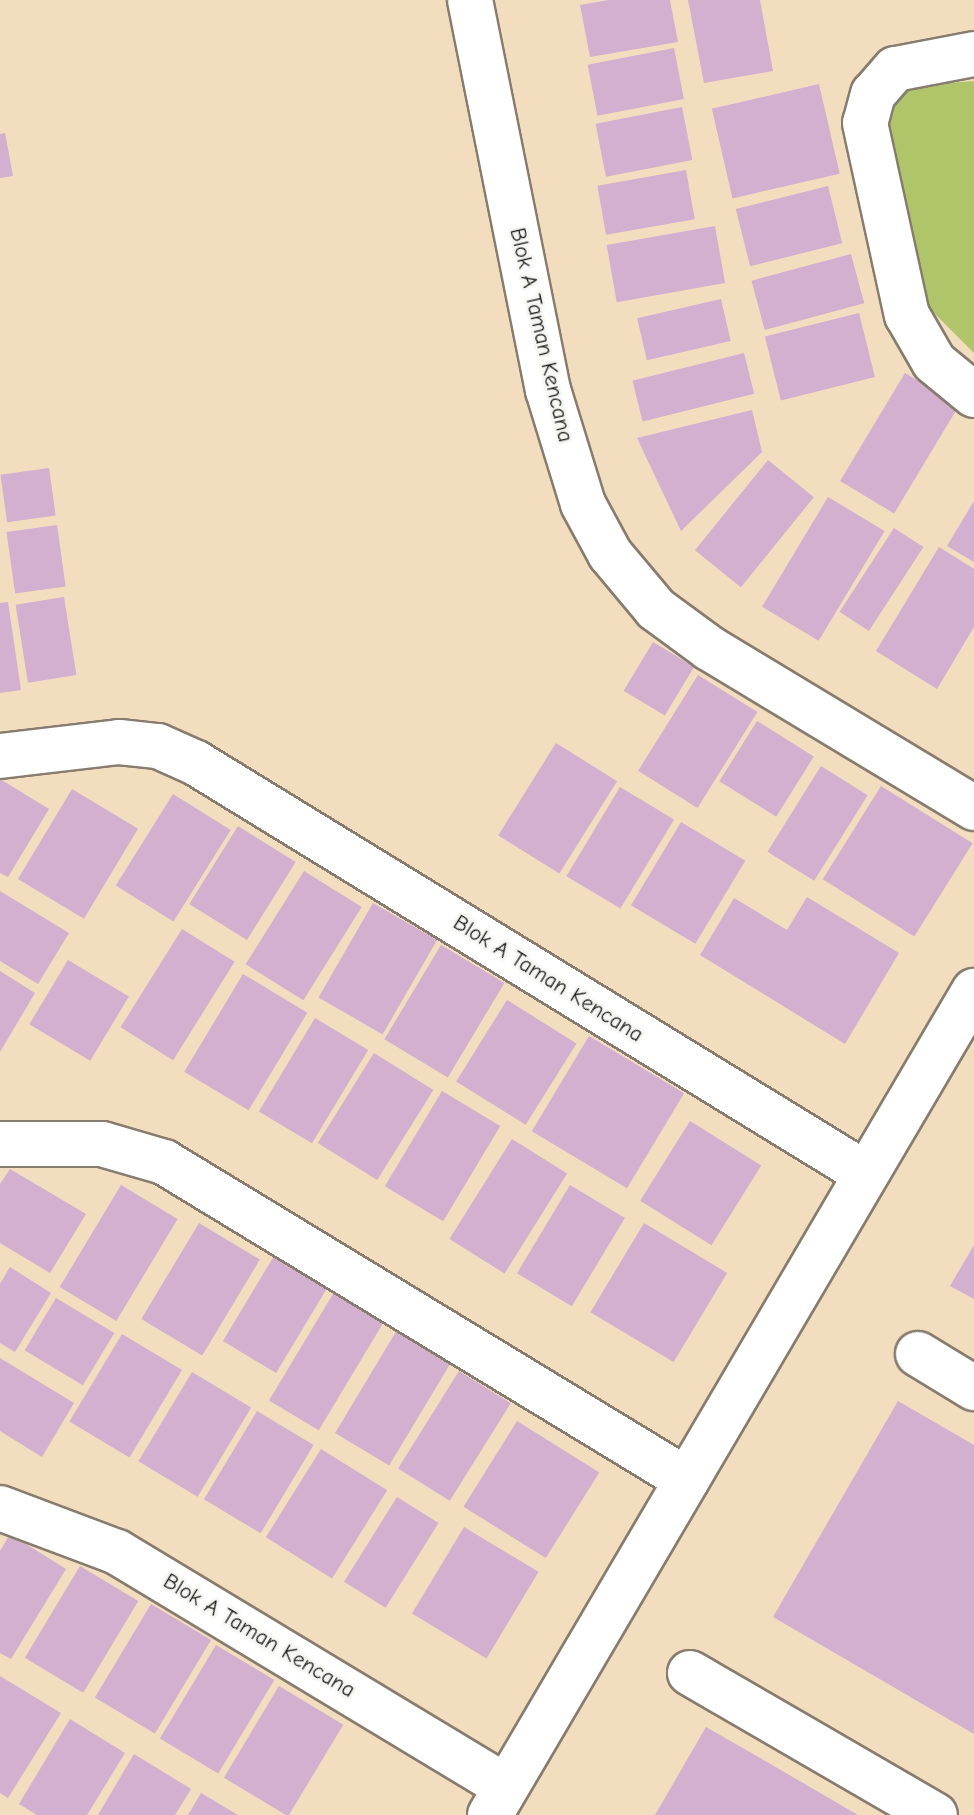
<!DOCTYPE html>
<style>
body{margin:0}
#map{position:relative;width:974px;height:1815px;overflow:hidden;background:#f2ddbf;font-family:"Comic Neue",sans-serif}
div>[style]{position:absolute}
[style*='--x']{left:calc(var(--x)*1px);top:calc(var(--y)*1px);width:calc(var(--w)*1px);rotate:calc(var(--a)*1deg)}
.green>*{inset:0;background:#b0c56a}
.building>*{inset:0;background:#d3afd0;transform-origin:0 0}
.roads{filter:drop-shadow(2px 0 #877c6e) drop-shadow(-2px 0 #877c6e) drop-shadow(0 2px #877c6e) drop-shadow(0 -2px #877c6e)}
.minor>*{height:44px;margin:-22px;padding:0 22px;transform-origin:22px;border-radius:22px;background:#fff}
span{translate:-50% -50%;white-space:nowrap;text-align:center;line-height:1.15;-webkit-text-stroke:6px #f6f6f2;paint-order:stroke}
.street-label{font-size:22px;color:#1c1c1c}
</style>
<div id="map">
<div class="green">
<i style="clip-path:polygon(974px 81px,974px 353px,925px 304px,859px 90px)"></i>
</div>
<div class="building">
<i style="clip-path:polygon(609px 0,670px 0,678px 42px,590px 57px,580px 5px)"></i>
<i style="clip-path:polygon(688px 0,760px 0,773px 71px,704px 83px)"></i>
<i style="left:674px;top:48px;width:52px;height:88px;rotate:79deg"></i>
<i style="left:819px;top:84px;width:92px;height:110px;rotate:77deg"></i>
<i style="left:682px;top:107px;width:54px;height:88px;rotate:79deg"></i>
<i style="clip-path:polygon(5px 133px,13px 176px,0 178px,0 134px)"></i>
<i style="left:686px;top:170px;width:50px;height:90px;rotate:80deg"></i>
<i style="left:828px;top:186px;width:59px;height:95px;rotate:76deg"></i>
<i style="left:715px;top:226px;width:58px;height:110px;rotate:80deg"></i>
<i style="left:851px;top:254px;width:51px;height:103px;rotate:75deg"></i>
<i style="left:721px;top:299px;width:43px;height:86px;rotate:77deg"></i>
<i style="left:859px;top:313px;width:66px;height:97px;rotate:76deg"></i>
<i style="left:744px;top:353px;width:42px;height:115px;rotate:76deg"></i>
<i style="left:905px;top:373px;width:63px;height:126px;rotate:31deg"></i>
<i style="clip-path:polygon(752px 410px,762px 452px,681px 531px,637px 438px)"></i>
<i style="left:768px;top:460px;width:59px;height:116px;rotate:39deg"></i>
<i style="left:49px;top:468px;width:48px;height:49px;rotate:82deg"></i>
<i style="left:828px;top:497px;width:66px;height:128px;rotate:31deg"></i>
<i style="clip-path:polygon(974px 501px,974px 562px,947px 546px)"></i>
<i style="left:57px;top:525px;width:62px;height:51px;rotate:82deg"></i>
<i style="left:894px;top:528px;width:35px;height:100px;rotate:33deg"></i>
<i style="clip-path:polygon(939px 547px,974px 569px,974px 627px,937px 689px,876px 651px)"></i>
<i style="left:64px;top:597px;width:79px;height:49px;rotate:81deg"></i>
<i style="clip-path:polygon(8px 602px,21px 690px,0 693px,0 603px)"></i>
<i style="left:653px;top:642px;width:48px;height:57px;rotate:31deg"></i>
<i style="left:698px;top:675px;width:70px;height:113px;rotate:32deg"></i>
<i style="left:757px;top:721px;width:67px;height:71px;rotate:32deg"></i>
<i style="left:556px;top:743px;width:72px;height:109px;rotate:32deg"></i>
<i style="left:821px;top:766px;width:55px;height:101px;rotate:32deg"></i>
<i style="clip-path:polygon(0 779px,49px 809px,8px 877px,0 873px)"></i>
<i style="left:881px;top:786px;width:108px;height:110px;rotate:32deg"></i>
<i style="left:620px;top:787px;width:63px;height:104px;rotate:31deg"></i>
<i style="left:72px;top:789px;width:77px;height:105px;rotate:31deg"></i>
<i style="left:173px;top:794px;width:68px;height:108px;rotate:32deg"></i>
<i style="left:681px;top:822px;width:75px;height:97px;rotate:31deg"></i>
<i style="left:238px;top:826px;width:68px;height:92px;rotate:32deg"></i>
<i style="left:304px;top:871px;width:68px;height:110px;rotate:32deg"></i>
<i style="clip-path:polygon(0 891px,69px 933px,38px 984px,0 961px)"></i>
<i style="clip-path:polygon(807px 897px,899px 953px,845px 1044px,700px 955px,734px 898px,787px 930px)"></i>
<i style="left:373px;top:903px;width:74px;height:109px;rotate:30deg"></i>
<i style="left:182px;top:929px;width:62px;height:116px;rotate:32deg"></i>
<i style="left:441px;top:945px;width:74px;height:110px;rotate:31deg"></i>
<i style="left:68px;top:960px;width:71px;height:75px;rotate:31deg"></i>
<i style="clip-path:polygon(0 971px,35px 993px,0 1052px)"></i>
<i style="left:243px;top:974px;width:75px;height:114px;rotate:31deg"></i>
<i style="left:507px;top:1000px;width:82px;height:96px;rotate:32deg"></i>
<i style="left:315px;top:1018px;width:62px;height:109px;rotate:31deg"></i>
<i style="left:589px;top:1036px;width:111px;height:111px;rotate:31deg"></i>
<i style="left:374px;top:1053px;width:70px;height:106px;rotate:32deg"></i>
<i style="left:442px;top:1091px;width:68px;height:111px;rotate:31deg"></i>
<i style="left:690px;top:1121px;width:84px;height:94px;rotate:32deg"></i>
<i style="left:512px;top:1139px;width:65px;height:118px;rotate:32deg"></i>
<i style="clip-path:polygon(10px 1169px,86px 1214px,50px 1273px,0 1243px,0 1184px)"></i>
<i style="left:121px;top:1185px;width:66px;height:119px;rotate:31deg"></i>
<i style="left:570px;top:1185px;width:64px;height:103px;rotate:31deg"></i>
<i style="left:199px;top:1223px;width:71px;height:112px;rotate:31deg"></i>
<i style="left:644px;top:1223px;width:97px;height:104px;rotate:31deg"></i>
<i style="clip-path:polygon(974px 1245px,974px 1299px,950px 1286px)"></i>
<i style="left:277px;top:1251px;width:62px;height:105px;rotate:31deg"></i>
<i style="clip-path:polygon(10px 1267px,51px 1293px,15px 1352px,0 1343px,0 1284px)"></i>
<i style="left:336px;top:1289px;width:58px;height:130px;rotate:31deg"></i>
<i style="left:56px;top:1298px;width:68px;height:61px;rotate:31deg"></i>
<i style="left:400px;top:1325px;width:63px;height:126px;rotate:31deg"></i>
<i style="left:122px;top:1334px;width:70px;height:102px;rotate:31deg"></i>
<i style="clip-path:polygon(0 1358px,74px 1403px,42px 1457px,0 1431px)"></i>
<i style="left:459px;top:1371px;width:61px;height:115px;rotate:32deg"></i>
<i style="left:192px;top:1372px;width:69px;height:104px;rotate:31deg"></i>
<i style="clip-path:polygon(898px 1401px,974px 1445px,974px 1734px,773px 1617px)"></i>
<i style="left:257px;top:1411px;width:66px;height:103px;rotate:31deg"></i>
<i style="left:517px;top:1421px;width:97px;height:101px;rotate:32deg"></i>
<i style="left:321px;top:1449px;width:78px;height:104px;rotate:32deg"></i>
<i style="left:397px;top:1497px;width:49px;height:100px;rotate:32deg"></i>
<i style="left:464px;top:1527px;width:87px;height:101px;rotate:31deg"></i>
<i style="clip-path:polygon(10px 1534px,66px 1569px,11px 1659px,0 1653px,0 1551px)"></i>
<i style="left:80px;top:1566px;width:68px;height:107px;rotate:31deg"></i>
<i style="left:151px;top:1604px;width:70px;height:109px;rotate:31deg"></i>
<i style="left:216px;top:1645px;width:68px;height:109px;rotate:31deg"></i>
<i style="clip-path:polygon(0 1676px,61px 1713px,8px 1798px,0 1793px)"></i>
<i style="left:279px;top:1686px;width:75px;height:107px;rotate:31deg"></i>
<i style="clip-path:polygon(70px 1719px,125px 1753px,87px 1815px,37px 1815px,19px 1804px)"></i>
<i style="clip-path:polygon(706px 1727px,767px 1762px,858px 1815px,655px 1815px)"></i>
<i style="clip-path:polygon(134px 1754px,191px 1789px,175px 1815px,98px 1815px)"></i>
<i style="clip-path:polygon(201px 1793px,238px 1815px,188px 1815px)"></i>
</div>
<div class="roads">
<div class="minor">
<i style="--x:470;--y:0;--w:398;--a:78.7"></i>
<i style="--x:548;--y:390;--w:119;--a:72.9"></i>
<i style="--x:583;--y:504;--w:57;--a:61.6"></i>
<i style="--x:610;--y:554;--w:72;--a:50.1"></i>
<i style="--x:656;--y:609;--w:66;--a:36.3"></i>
<i style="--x:709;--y:648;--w:310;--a:31.1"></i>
<i style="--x:974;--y:54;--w:80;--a:169.2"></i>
<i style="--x:895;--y:69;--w:33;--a:131"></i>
<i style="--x:873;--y:94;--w:30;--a:105"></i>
<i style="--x:865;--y:123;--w:197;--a:77.7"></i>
<i style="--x:907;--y:315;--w:54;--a:60.1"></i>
<i style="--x:934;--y:362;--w:52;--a:39.5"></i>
<i style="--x:0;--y:756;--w:120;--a:-6.7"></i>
<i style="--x:119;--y:742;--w:39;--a:6"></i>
<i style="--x:158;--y:746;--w:42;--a:24.1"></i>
<i style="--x:196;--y:763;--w:786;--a:31.53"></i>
<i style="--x:0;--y:1144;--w:102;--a:0"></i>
<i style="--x:102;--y:1144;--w:65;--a:16.2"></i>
<i style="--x:164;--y:1162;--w:612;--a:31.3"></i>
<i style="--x:918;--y:1354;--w:66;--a:31.3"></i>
<i style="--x:0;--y:1508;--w:125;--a:20.6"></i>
<i style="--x:117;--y:1552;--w:454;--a:31.1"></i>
<i style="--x:690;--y:1673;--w:283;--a:30.1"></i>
<i style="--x:490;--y:1815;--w:956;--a:-59.57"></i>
</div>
</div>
<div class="street-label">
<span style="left:541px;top:335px;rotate:77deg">Blok A Taman Kencana</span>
<span style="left:548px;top:979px;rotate:32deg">Blok A Taman Kencana</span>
<span style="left:259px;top:1636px;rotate:31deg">Blok A Taman Kencana</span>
</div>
</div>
